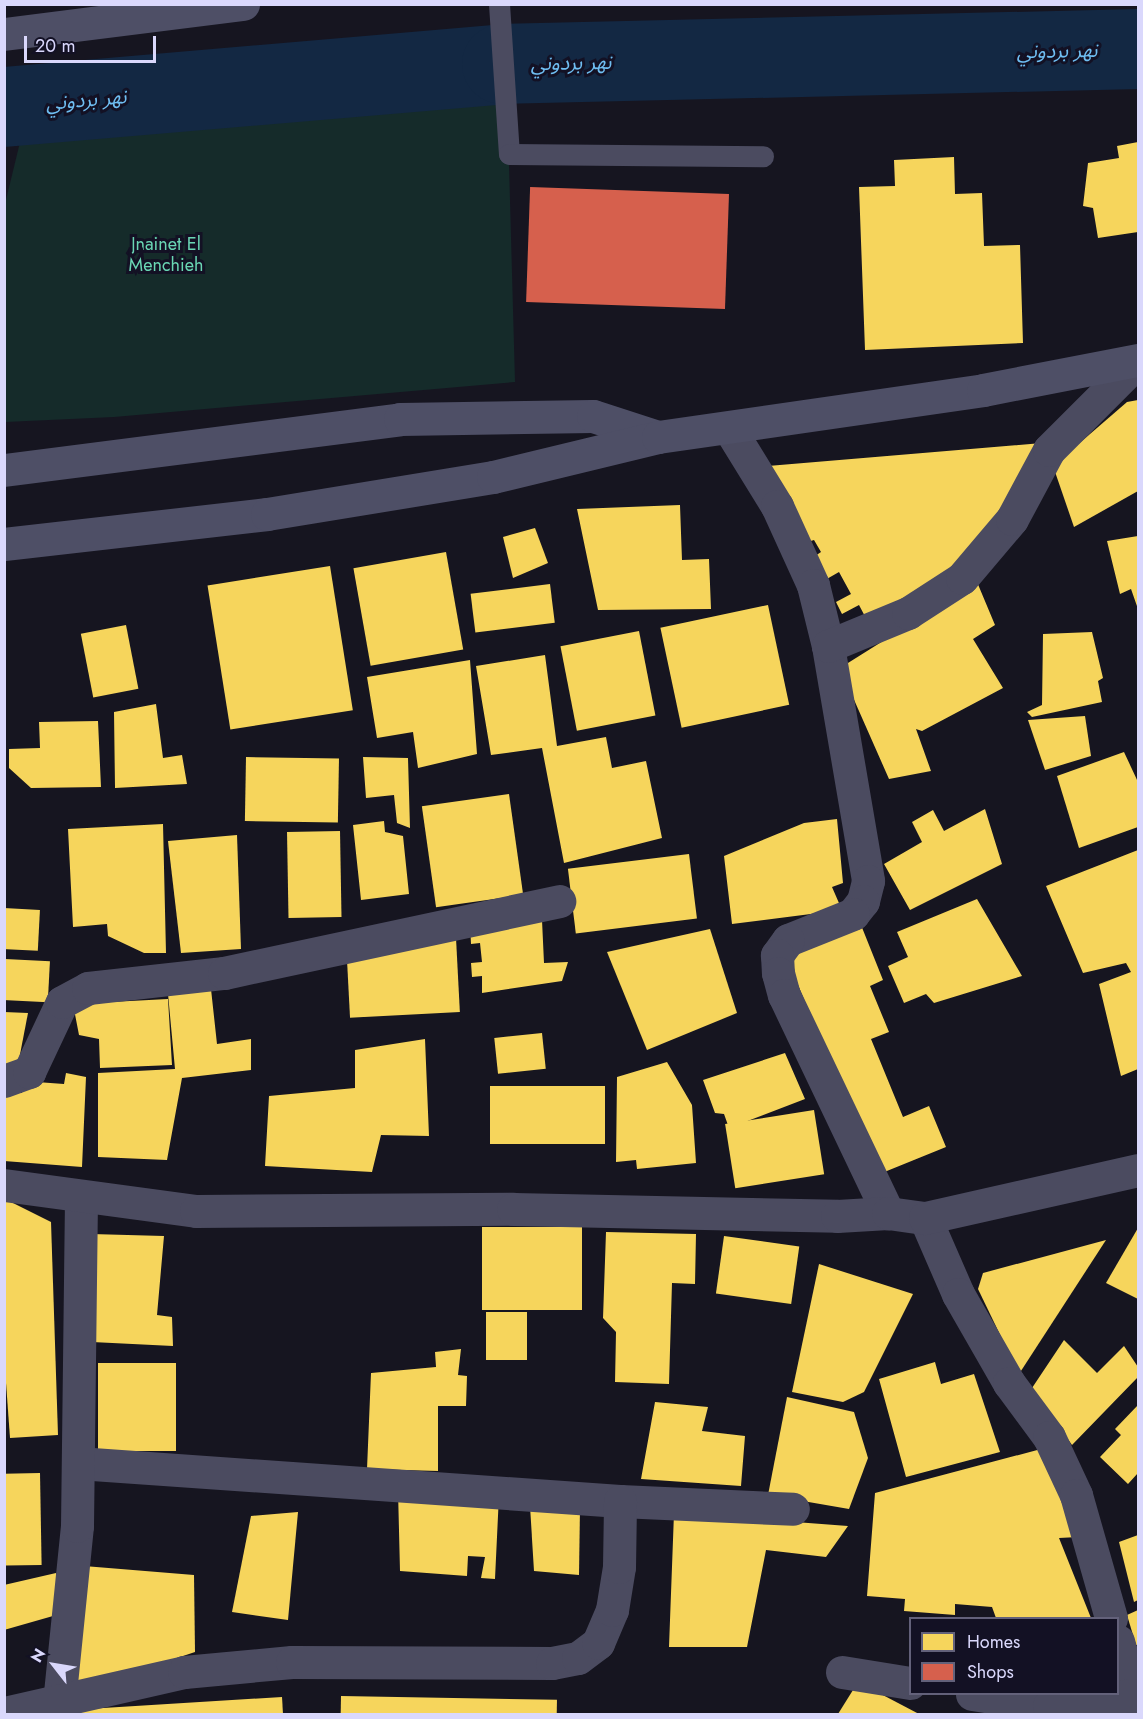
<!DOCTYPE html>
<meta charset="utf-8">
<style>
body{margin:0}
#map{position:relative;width:1143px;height:1719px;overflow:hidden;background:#161520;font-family:Jost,"Noto Sans Arabic",sans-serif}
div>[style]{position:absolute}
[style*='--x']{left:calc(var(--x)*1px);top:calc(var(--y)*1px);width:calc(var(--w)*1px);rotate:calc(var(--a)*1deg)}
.green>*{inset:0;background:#152b2a}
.homes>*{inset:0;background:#f6d55c;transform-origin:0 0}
.shops>*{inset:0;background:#d6604d;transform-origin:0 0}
.river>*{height:80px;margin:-40px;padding:0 40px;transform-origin:40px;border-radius:40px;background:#132843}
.service>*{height:21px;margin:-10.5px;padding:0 10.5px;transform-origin:10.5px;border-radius:10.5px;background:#4b4b60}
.minor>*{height:33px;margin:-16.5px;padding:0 16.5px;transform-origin:16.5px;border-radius:16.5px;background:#4b4b60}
.tertiary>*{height:33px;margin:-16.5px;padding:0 16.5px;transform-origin:16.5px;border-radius:16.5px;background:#4b4b60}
.secondary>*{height:33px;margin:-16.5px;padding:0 16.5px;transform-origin:16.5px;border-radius:16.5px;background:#4e4f66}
span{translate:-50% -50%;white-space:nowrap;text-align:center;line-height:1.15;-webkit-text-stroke:6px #131124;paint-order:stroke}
.park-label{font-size:18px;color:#6ad6b4}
.water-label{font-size:20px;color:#6fbef2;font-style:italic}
.frame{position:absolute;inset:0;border:6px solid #dad8fc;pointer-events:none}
.legend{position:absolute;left:909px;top:1617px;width:210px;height:78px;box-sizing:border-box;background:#131124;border:2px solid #63617a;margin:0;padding:8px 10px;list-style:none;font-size:18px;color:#dad8fc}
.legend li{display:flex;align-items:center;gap:12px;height:30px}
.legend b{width:30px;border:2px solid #63617a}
.north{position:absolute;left:24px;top:1635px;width:60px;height:60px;-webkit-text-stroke:4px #131124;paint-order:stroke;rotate:301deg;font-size:16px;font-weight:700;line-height:24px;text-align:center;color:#dad8fc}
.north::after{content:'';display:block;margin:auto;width:21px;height:27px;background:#dad8fc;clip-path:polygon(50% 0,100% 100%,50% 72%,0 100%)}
.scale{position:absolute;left:24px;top:36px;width:132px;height:27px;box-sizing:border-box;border:3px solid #dad8fc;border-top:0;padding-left:8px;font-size:18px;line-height:21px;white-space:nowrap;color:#dad8fc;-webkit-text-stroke:4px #131124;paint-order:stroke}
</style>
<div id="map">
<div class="green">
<i style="clip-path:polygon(507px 92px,515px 382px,114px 417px,5px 422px,5px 204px,30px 101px)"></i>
</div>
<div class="homes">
<i style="clip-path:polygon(1138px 142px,1138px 232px,1098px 238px,1093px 208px,1083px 206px,1088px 163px,1119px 158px,1117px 146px)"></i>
<i style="clip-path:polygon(954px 157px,955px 194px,982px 193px,984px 246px,1020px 245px,1023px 343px,865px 350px,859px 187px,895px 186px,894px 160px)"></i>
<i style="clip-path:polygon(1138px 400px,1138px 491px,1074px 527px,1053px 466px,1127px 402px)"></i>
<i style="clip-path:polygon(1042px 443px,961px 571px,869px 624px,859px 605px,842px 614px,836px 602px,851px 594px,839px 572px,825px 580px,812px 558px,821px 552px,814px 540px,804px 543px,755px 467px)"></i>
<i style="clip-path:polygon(680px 505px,682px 560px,709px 559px,711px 609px,598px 610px,577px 509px)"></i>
<i style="clip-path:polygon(535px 528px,548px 563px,513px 578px,503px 537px)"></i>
<i style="clip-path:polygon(1138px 536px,1138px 609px,1131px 589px,1120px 594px,1107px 541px)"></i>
<i style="left:446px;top:552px;width:99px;height:94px;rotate:80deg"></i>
<i style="left:330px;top:566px;width:146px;height:124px;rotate:81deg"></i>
<i style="clip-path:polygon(977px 582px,995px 625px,973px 639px,1003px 688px,922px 731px,916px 729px,931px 771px,889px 779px,840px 668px)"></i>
<i style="left:550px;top:584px;width:39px;height:80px;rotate:83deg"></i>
<i style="left:768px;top:605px;width:102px;height:110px;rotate:78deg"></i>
<i style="left:126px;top:625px;width:65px;height:46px;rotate:79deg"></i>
<i style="left:639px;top:631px;width:86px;height:80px;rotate:79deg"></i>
<i style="clip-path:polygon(1092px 632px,1103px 678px,1098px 681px,1102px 702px,1032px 717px,1027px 712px,1042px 705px,1043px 634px)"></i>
<i style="clip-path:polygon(545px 655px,557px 746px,606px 737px,612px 768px,646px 761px,662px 838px,564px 863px,542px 748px,491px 755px,476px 666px)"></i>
<i style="clip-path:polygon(470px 660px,477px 754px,418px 768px,413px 732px,377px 738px,367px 677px)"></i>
<i style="clip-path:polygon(156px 704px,163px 758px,182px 755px,187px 784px,115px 788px,114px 712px)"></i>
<i style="clip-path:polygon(1085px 716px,1091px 756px,1045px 770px,1028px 720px)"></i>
<i style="clip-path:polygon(98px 721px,101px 787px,31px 788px,9px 768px,9px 749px,40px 748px,39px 722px)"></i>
<i style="clip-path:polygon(1124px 752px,1138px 782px,1138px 827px,1079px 848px,1057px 776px)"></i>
<i style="left:246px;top:757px;width:93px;height:64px;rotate:1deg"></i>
<i style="clip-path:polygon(363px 757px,408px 758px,410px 828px,397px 823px,394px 795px,366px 798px)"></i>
<i style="left:509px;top:794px;width:102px;height:88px;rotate:82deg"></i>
<i style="clip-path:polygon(985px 809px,1002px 864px,910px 910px,884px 864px,922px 842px,912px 822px,933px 810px,944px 831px)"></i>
<i style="clip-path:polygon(837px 819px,843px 883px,832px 887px,842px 910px,732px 924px,724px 856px,804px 823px)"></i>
<i style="clip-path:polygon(384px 821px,385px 832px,403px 836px,409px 894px,361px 900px,353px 825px)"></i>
<i style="clip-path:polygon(163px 824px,166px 953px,144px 953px,108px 936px,107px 924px,73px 927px,68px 829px)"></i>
<i style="left:340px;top:831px;width:86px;height:53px;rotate:89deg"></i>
<i style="clip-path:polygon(237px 835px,241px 949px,181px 953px,168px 841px)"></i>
<i style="clip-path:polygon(1138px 850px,1138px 1069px,1121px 1076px,1099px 984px,1131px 972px,1126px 963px,1083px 973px,1046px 886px)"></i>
<i style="left:689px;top:854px;width:65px;height:122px;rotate:83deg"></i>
<i style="clip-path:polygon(977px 899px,1022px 976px,934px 1003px,926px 994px,904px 1003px,888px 966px,908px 957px,897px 932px)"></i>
<i style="left:4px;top:908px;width:36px;height:41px;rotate:3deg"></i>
<i style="clip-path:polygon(542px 920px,544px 963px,568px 962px,562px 981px,482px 993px,482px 976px,472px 977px,471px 963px,482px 962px,480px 943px,471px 944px,470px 924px)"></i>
<i style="clip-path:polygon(861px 925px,883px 980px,870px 986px,889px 1032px,871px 1039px,903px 1117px,929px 1106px,946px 1147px,877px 1175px,786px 956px)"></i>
<i style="clip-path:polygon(710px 929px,737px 1013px,647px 1050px,607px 952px)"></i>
<i style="left:456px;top:938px;width:74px;height:110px;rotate:87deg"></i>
<i style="left:5px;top:959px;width:45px;height:41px;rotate:3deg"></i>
<i style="clip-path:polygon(211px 989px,217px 1044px,251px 1039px,251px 1070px,182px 1078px,167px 1160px,98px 1157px,98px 1073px,175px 1069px,168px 994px)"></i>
<i style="clip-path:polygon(168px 999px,172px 1065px,100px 1068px,99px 1039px,79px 1035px,73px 1004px)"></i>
<i style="clip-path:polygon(4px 1012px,28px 1013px,17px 1070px,4px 1070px)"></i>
<i style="left:542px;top:1033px;width:36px;height:48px;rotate:84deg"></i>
<i style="clip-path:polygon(425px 1039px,429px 1136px,381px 1135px,372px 1172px,265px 1166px,269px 1096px,355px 1088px,355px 1050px)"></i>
<i style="clip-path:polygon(785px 1053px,805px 1099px,729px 1128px,724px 1114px,715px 1113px,703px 1080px)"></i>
<i style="clip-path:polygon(667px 1062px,692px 1105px,696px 1163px,637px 1169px,636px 1160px,616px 1162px,617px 1077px)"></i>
<i style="clip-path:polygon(66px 1073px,86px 1077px,82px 1167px,4px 1161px,4px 1092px,22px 1093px,23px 1081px,64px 1084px)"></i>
<i style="left:605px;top:1086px;width:58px;height:115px;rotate:90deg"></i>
<i style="left:814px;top:1110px;width:65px;height:90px;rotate:81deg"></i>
<i style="clip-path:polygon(5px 1199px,51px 1222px,58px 1435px,10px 1438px,5px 1369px)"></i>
<i style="left:482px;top:1227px;width:100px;height:83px"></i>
<i style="clip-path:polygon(1138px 1228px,1138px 1299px,1106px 1283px)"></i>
<i style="clip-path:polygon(606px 1232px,696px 1234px,695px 1284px,672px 1283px,669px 1384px,615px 1382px,616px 1332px,603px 1318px)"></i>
<i style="clip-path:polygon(91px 1234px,164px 1236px,157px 1315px,172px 1317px,173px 1346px,92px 1342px)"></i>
<i style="left:724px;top:1236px;width:76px;height:58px;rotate:8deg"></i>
<i style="clip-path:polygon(1106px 1240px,1019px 1374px,978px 1289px,983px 1273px)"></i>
<i style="clip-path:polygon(819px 1264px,913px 1294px,864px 1392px,843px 1402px,792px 1392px)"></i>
<i style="left:527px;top:1312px;width:48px;height:41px;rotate:90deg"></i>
<i style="clip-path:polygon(1064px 1340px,1097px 1373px,1124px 1346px,1138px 1367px,1138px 1377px,1072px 1445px,1032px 1388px)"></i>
<i style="clip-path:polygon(461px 1349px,458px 1375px,467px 1376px,466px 1406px,438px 1406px,438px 1471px,367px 1469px,371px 1373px,436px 1367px,435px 1352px)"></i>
<i style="clip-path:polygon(935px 1362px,941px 1384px,974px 1374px,1000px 1452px,906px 1477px,879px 1379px)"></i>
<i style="left:98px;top:1363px;width:78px;height:88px"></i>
<i style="clip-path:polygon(787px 1397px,854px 1412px,868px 1458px,849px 1509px,768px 1495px)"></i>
<i style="clip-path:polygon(655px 1402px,708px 1407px,702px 1431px,745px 1436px,741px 1486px,641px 1479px)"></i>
<i style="clip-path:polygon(1138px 1405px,1138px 1473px,1128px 1484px,1100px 1457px,1121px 1435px,1115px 1429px)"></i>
<i style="clip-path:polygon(1041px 1449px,1078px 1537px,1059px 1538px,1091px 1618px,996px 1618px,992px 1607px,955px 1604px,955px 1615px,904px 1611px,905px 1599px,867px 1596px,875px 1493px)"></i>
<i style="left:40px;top:1473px;width:92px;height:36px;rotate:89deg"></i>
<i style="clip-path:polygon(398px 1490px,499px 1495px,495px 1579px,481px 1578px,485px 1557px,468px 1556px,467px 1576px,400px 1571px)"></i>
<i style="clip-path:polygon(530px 1506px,580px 1507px,579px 1575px,534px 1571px)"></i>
<i style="clip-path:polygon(298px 1512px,288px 1620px,232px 1612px,251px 1516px)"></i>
<i style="clip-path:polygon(674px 1513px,848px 1526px,826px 1557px,766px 1550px,747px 1647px,669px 1647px)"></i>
<i style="clip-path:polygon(1138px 1535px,1138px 1600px,1134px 1602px,1119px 1542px)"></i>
<i style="clip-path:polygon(84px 1566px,194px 1575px,195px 1652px,75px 1692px)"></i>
<i style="clip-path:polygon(56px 1573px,67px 1612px,4px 1630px,4px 1585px)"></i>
<i style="clip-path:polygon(1138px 1610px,1138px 1645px,1136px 1645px,1127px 1615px)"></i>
<i style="clip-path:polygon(858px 1682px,919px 1714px,838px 1714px)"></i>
<i style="left:341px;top:1696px;width:216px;height:18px;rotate:1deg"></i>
<i style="clip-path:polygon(282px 1697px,283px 1714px,71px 1714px,71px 1710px)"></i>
</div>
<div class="shops">
<i style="left:729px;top:194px;width:115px;height:199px;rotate:92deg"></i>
</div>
<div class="river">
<i style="--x:4;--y:107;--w:500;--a:-4.9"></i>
<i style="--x:502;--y:64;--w:636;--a:-1.35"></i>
</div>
<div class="service">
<i style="--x:499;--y:4;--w:150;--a:86.2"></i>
<i style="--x:509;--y:154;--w:254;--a:0.5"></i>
</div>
<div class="minor">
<i style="--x:729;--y:428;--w:92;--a:58.4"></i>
<i style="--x:777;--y:506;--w:87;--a:65.5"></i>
<i style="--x:813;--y:585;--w:63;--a:76.2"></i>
<i style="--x:828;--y:646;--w:238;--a:80.3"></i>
<i style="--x:868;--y:881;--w:21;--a:104"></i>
<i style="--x:863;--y:901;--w:16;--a:128"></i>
<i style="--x:853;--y:914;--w:70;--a:158.2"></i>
<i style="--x:788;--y:940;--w:19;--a:126"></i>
<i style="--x:777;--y:955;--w:18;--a:87"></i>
<i style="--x:778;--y:973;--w:23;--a:75"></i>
<i style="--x:784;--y:995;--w:242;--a:64.5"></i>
<i style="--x:828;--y:646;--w:87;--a:-22.4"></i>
<i style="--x:908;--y:613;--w:64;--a:-32.9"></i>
<i style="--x:962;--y:578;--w:77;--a:-49.7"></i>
<i style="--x:1012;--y:519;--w:78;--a:-61.8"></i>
<i style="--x:1049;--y:450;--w:126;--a:-45"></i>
<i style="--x:4;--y:1081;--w:27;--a:-20"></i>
<i style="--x:29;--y:1072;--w:77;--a:-64.8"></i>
<i style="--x:62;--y:1002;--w:30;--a:-28"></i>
<i style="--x:88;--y:988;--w:137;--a:-6.3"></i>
<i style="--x:224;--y:973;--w:343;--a:-12.1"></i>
<i style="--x:925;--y:1218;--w:83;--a:66.5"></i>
<i style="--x:958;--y:1294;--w:103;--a:60.2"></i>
<i style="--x:1009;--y:1383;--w:67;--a:53.5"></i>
<i style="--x:1049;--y:1437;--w:64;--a:65"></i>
<i style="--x:1076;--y:1495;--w:128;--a:74.1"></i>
<i style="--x:78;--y:1463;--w:543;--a:4.01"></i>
<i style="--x:620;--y:1501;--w:173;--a:2.6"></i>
<i style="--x:1118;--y:1641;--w:76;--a:74.7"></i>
<i style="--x:842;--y:1672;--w:69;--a:9.2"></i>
<i style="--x:972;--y:1694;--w:78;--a:8.9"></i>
<i style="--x:1049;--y:1706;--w:85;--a:-7.5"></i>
<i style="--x:59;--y:1703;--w:178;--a:-84.2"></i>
<i style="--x:77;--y:1526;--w:330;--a:-89.3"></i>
<i style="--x:4;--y:1713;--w:185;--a:-12.8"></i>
<i style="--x:184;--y:1672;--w:108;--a:-5.3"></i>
<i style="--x:292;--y:1662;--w:260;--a:0.2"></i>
<i style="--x:552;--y:1663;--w:26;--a:-11"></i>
<i style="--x:578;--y:1658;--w:25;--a:-37"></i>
<i style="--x:598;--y:1643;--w:36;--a:-67"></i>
<i style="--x:612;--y:1610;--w:44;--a:-80.8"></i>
<i style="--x:619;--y:1567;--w:66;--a:-89.1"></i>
</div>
<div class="tertiary">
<i style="--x:4;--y:1185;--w:194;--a:7.7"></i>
<i style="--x:196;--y:1211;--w:317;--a:-0.4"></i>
<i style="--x:513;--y:1209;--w:324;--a:1.2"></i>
<i style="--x:837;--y:1216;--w:51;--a:-3.4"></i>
<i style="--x:888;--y:1213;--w:37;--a:8"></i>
<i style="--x:925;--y:1218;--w:218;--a:-12.7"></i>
</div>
<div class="secondary">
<i style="--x:4;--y:34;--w:241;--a:-7.2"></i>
<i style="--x:4;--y:470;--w:399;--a:-7.3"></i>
<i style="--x:400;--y:419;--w:193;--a:-0.9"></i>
<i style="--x:593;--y:416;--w:68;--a:17.9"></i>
<i style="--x:4;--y:544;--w:265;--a:-6.5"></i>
<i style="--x:267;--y:514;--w:229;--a:-9.3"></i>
<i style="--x:493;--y:477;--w:170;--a:-13.6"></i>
<i style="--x:658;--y:437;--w:328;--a:-8.2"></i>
<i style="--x:983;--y:390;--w:158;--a:-11"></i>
</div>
<div class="park-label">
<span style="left:166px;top:255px">Jnainet El<br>Menchieh</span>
</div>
<div class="water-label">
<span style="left:1057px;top:51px;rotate:-1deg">نهر بردوني</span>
<span style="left:571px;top:63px;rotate:-1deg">نهر بردوني</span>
<span style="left:86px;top:100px;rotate:-5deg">نهر بردوني</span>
</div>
<div class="frame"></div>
<ul class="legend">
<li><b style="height:16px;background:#f6d55c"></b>Homes</li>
<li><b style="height:16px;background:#d6604d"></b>Shops</li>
</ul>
<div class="north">N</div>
<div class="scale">20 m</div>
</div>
